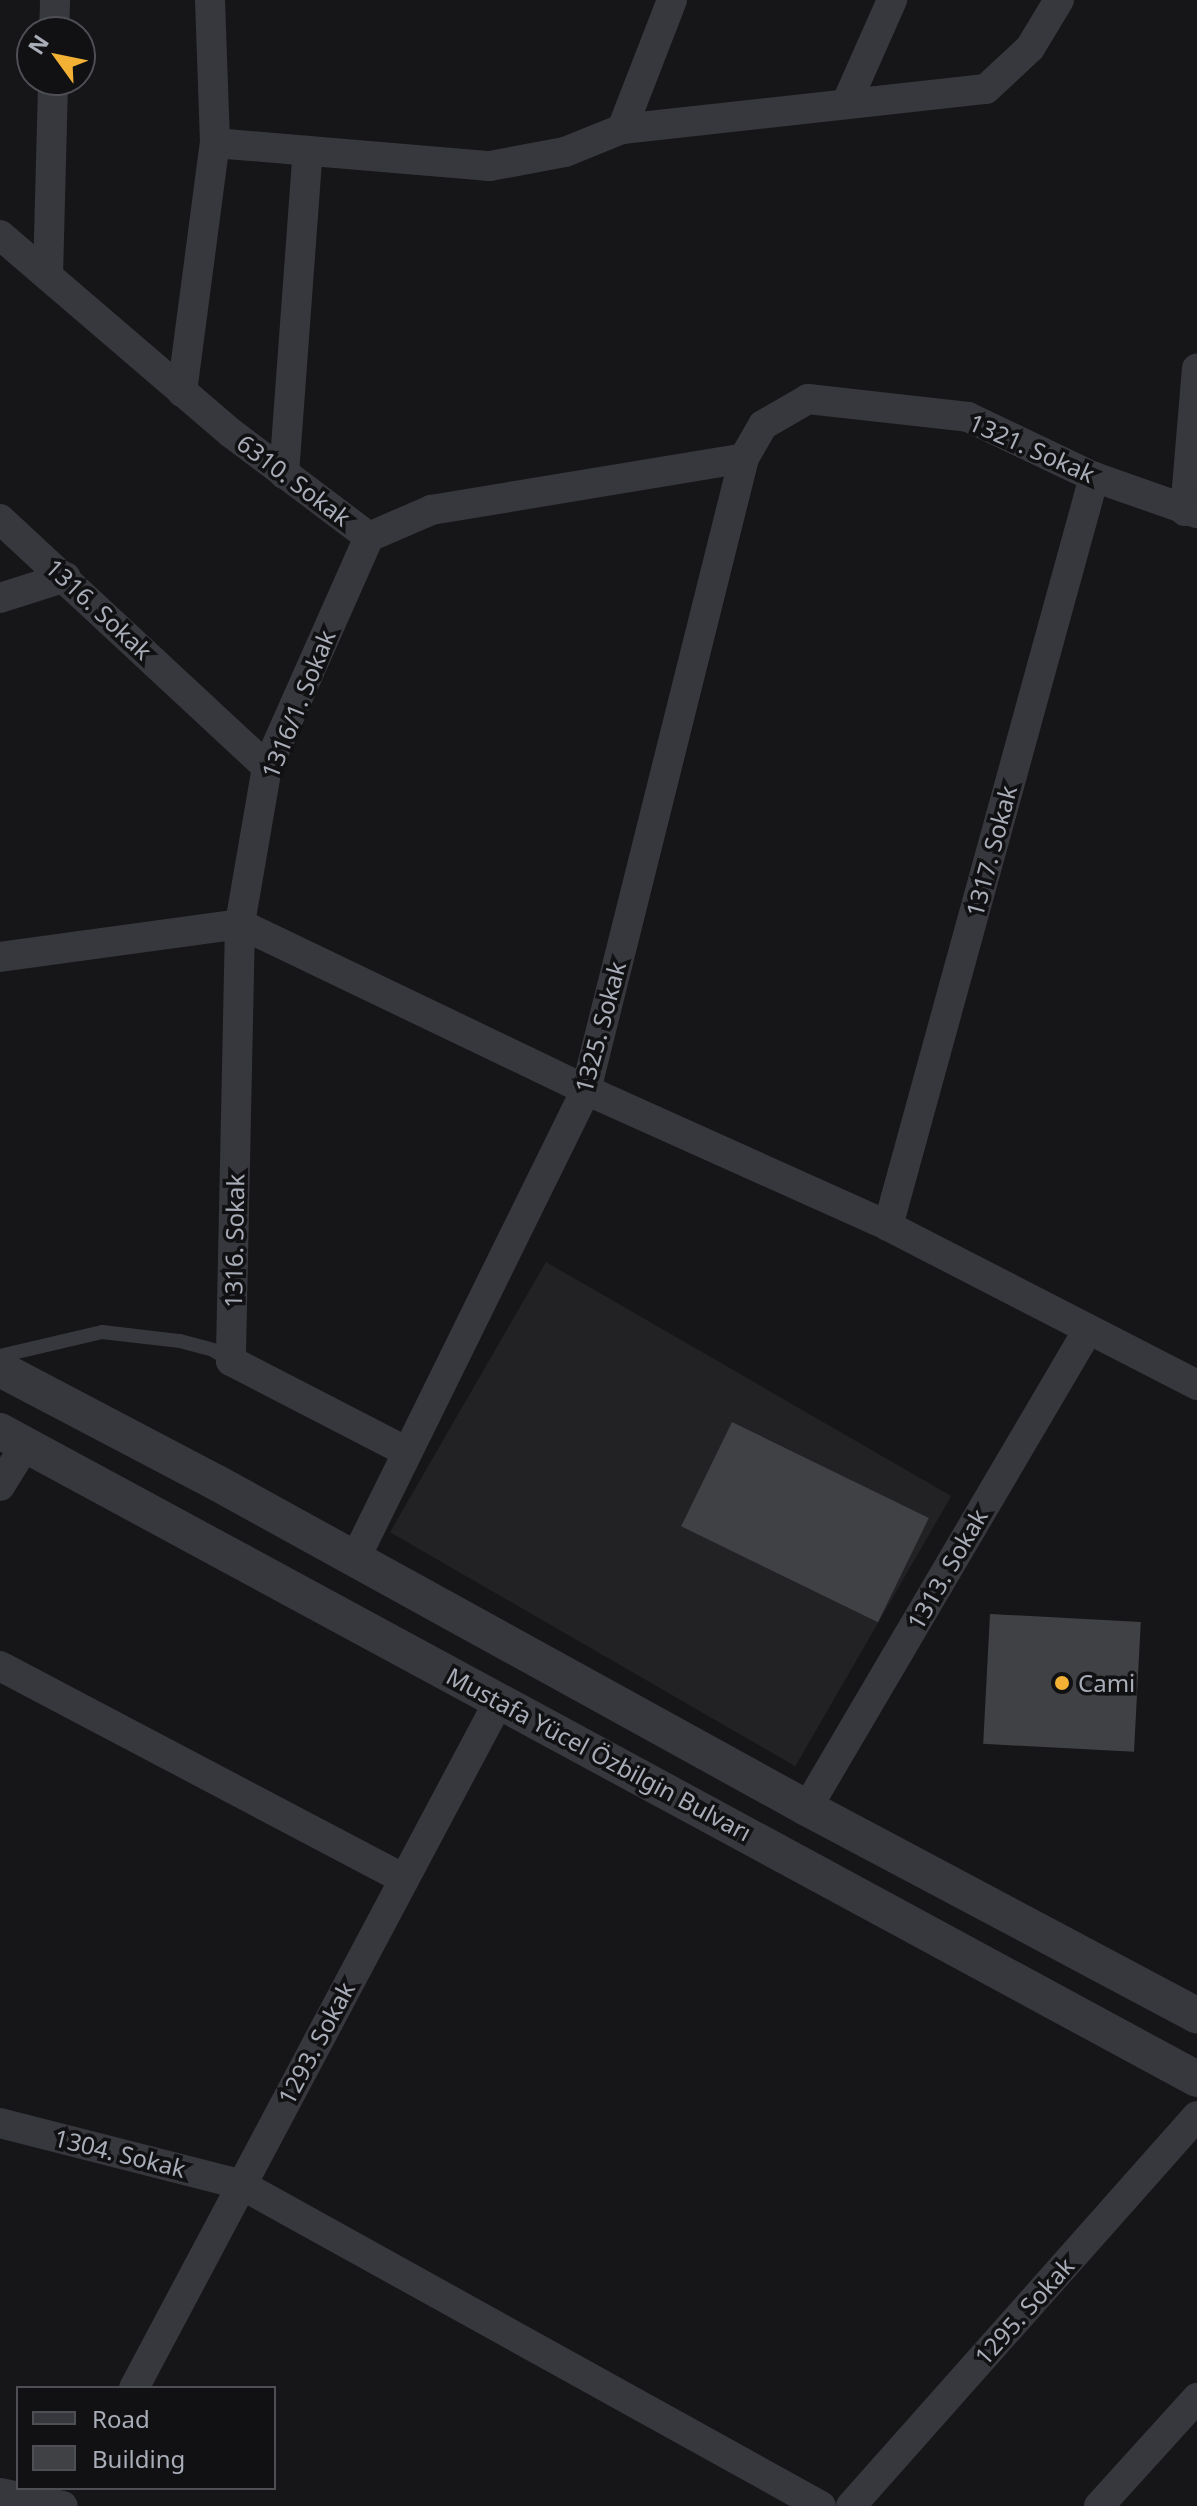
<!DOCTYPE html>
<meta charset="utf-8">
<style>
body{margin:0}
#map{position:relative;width:1197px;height:2506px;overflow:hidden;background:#161618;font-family:"Noto Sans",sans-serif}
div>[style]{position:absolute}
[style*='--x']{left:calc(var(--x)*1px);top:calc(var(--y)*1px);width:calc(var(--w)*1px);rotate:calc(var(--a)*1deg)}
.built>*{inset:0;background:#222225;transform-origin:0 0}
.building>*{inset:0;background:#404145;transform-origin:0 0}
.service>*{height:14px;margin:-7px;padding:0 7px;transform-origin:7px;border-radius:7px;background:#37383d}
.minor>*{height:30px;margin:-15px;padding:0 15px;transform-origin:15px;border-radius:15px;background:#37383d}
.tertiary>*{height:36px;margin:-18px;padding:0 18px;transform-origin:18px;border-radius:18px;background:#37383d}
.dots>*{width:22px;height:22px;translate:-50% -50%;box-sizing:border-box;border:4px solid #111113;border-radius:50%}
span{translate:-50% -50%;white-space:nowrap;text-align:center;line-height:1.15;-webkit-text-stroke:7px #111113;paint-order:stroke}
.street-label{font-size:24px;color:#a8adb8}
.poi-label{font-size:24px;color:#a8adb8}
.left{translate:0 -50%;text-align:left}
.legend{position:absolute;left:16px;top:2386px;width:260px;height:104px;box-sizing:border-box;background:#111113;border:2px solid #4d4f55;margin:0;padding:10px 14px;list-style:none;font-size:24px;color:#a8adb8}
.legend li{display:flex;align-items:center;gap:16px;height:40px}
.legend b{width:40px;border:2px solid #4d4f55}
.north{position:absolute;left:16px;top:16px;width:80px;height:80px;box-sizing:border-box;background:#111113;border:2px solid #4d4f55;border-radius:50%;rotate:303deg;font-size:22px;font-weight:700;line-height:32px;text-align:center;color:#a8adb8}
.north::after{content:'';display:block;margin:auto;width:28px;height:36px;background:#f2b134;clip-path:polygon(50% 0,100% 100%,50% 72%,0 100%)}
</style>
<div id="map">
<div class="built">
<i style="left:546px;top:1262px;width:468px;height:312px;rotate:30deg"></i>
</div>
<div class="building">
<i style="left:732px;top:1422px;width:219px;height:116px;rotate:26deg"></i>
<i style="left:990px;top:1614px;width:151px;height:130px;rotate:3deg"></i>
</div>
<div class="service">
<i style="--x:0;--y:1356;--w:105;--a:-13.2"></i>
<i style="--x:102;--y:1332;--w:79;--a:6.6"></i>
<i style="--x:180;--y:1341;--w:34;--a:15"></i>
<i style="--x:213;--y:1350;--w:21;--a:31"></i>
</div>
<div class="minor">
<i style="--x:54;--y:32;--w:32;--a:-88"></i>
<i style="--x:846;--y:104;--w:114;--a:-66.1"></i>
<i style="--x:622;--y:129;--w:138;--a:-68.8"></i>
<i style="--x:215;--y:143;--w:276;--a:4.8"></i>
<i style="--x:490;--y:166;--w:76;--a:-10.6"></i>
<i style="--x:565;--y:152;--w:61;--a:-22"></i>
<i style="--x:622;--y:129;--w:366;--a:-6.3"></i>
<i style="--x:986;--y:89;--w:60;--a:-43"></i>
<i style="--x:1030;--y:48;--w:56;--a:-58.9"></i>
<i style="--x:0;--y:235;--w:304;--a:40.6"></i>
<i style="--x:231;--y:433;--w:173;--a:37"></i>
<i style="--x:369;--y:537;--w:68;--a:-23.5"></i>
<i style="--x:431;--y:510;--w:317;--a:-9.4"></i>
<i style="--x:48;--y:276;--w:196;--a:-88.5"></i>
<i style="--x:182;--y:392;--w:251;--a:-82.5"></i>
<i style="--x:215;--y:143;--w:143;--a:-92"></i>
<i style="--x:284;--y:474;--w:324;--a:-85.8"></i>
<i style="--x:1185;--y:511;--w:143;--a:-85.2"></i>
<i style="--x:0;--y:519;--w:364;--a:42.9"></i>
<i style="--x:369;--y:537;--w:252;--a:113.9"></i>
<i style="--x:267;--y:767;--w:159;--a:99.8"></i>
<i style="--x:240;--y:924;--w:437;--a:91.2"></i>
<i style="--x:231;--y:1361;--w:198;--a:27.3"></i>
<i style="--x:0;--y:598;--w:69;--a:-17.7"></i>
<i style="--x:0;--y:957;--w:242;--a:-7.8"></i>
<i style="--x:240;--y:924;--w:384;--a:25.6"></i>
<i style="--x:586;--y:1090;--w:331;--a:24.2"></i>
<i style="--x:888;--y:1226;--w:348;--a:27.2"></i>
<i style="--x:888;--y:1226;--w:777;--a:-74.62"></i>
<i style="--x:0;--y:1486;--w:49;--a:-58.2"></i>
<i style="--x:355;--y:1559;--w:523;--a:-63.78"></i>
<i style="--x:586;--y:1090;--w:651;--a:-75.96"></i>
<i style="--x:744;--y:458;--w:38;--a:-60"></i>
<i style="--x:763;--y:425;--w:52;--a:-30"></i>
<i style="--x:808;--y:399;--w:161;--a:6.4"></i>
<i style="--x:968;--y:417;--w:140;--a:25.5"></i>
<i style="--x:1094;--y:477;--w:109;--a:19.3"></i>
<i style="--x:0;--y:1666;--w:457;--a:27.8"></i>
<i style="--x:807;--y:1808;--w:554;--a:-59.55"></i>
<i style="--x:0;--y:2123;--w:248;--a:14.3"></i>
<i style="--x:240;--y:2184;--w:664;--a:29"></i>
<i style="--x:134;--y:2388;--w:780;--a:-62.02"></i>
<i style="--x:0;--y:2493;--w:64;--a:11.7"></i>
<i style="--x:851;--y:2506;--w:521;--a:-48.42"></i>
<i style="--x:1099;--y:2506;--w:146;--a:-47.8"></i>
</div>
<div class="tertiary">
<i style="--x:0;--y:1369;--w:247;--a:27.7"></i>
<i style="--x:219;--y:1484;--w:671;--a:28.86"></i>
<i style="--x:807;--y:1808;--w:442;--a:28"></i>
<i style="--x:0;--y:1431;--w:1361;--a:28.43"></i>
</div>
<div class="dots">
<i style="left:1062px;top:1683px;background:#f2b134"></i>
</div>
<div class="street-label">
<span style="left:1032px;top:448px;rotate:24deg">1321. Sokak</span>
<span style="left:294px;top:480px;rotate:37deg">6310. Sokak</span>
<span style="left:99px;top:609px;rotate:43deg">1316. Sokak</span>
<span style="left:298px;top:704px;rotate:-68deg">1316/1. Sokak</span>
<span style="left:991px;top:851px;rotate:-75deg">1317. Sokak</span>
<span style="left:600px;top:1027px;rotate:-75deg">1325. Sokak</span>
<span style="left:234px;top:1241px;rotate:-89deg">1316. Sokak</span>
<span style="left:947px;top:1569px;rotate:-60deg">1313. Sokak</span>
<span style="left:599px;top:1754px;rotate:28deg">Mustafa Yücel Özbilgin Bulvarı</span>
<span style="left:316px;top:2043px;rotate:-62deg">1293. Sokak</span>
<span style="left:120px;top:2153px;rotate:14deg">1304. Sokak</span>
<span style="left:1024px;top:2311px;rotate:-48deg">1295. Sokak</span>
</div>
<div class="poi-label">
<span class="left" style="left:1078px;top:1683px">Cami</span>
</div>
<ul class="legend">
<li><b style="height:10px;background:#37383d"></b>Road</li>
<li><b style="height:22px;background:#404145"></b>Building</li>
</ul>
<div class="north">N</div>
</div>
